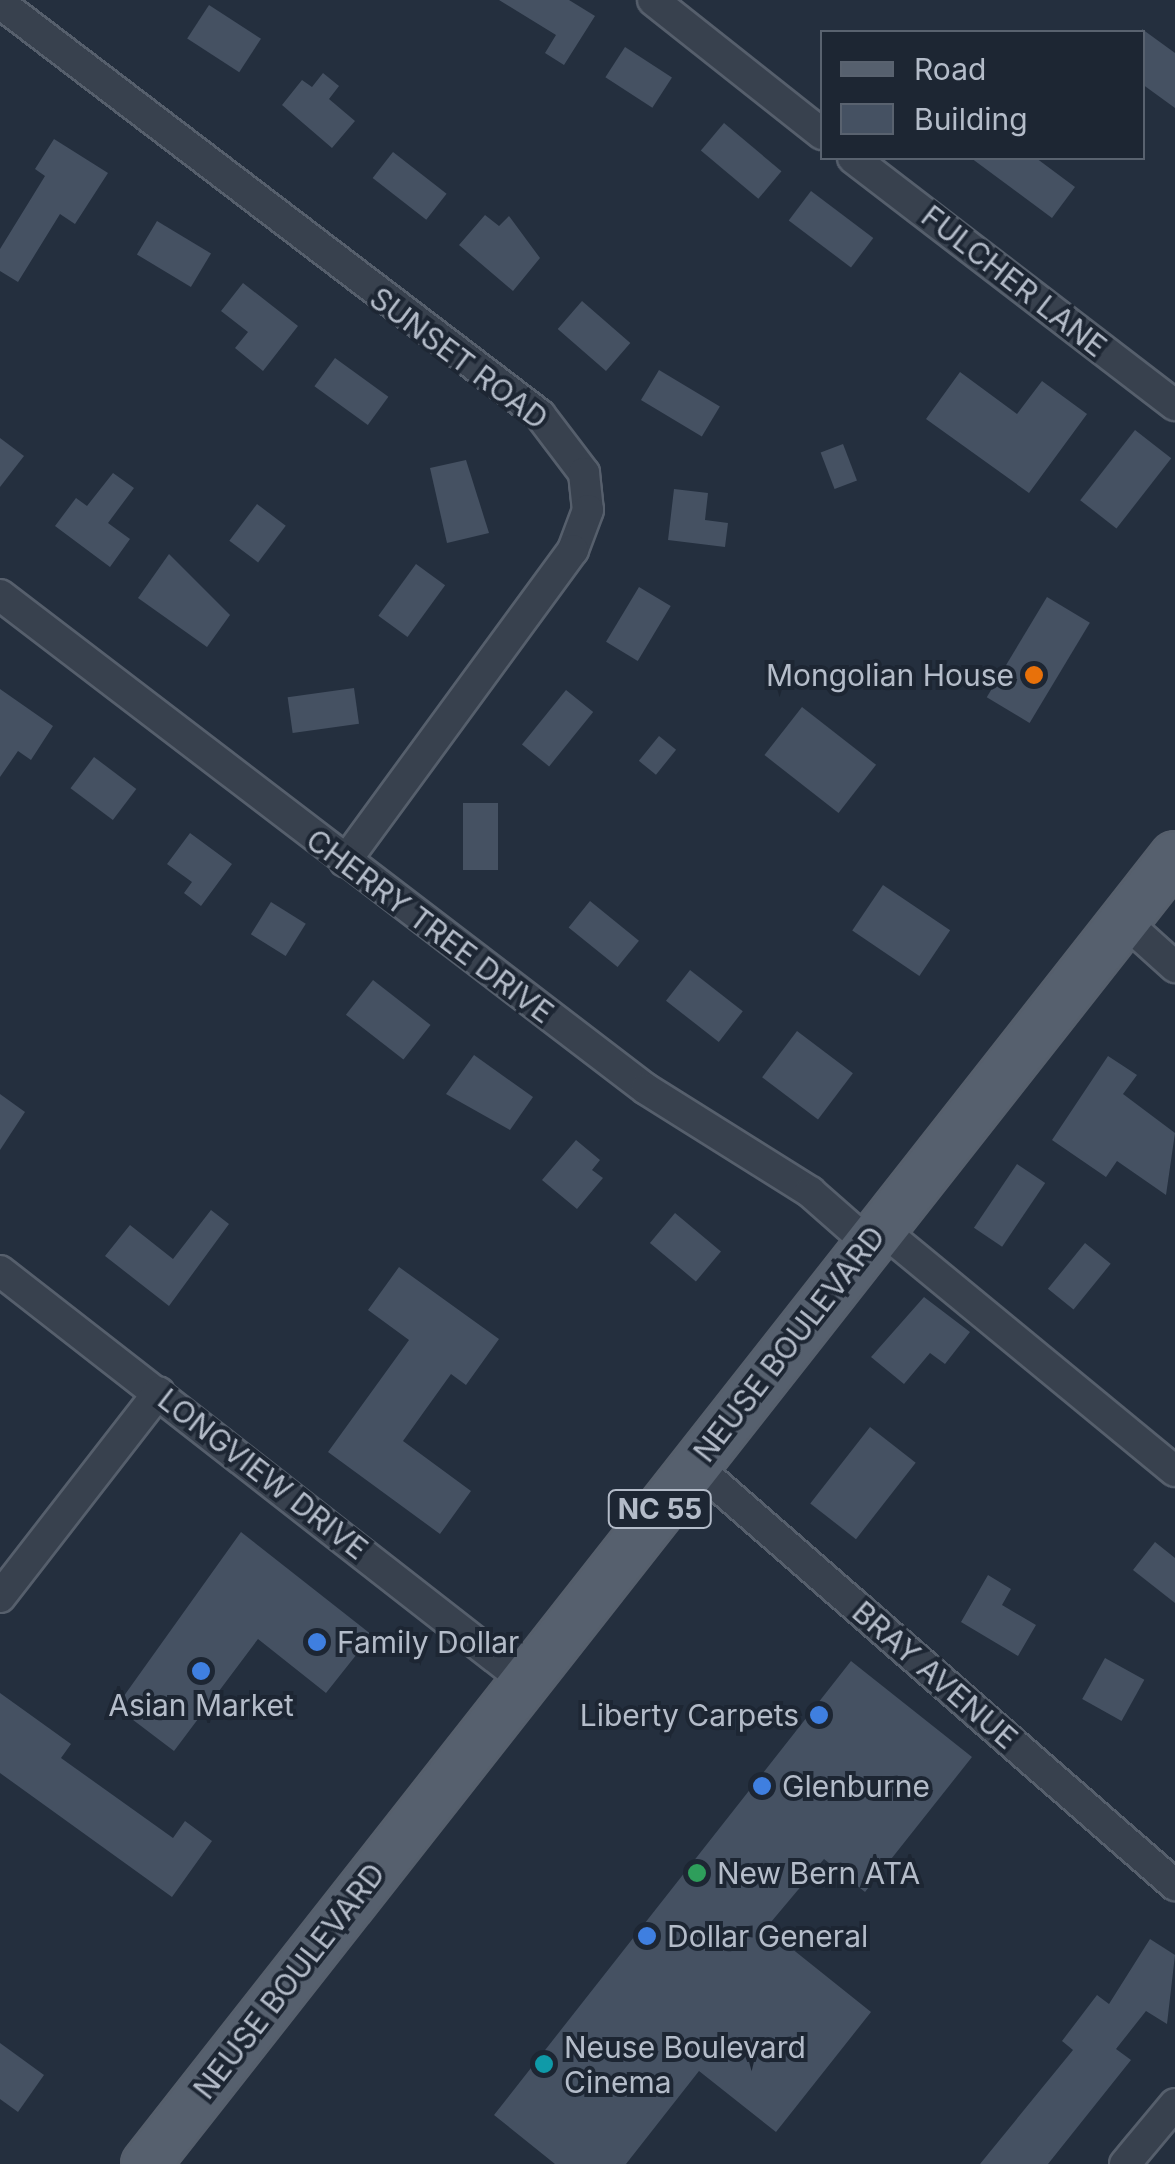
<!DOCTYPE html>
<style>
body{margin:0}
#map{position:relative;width:1175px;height:2164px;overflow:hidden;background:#242f3e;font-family:Inter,sans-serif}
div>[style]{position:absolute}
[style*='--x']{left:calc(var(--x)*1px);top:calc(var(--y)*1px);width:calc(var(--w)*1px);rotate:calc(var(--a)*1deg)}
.building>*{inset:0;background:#455162;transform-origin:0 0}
.roads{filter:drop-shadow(2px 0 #565f6c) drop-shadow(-2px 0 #565f6c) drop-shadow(0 2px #565f6c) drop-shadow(0 -2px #565f6c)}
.minor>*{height:30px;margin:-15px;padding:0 15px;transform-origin:15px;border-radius:15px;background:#38414e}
.primary>*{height:48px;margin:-24px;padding:0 24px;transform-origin:24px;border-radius:24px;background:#56606e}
.dots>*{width:28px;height:28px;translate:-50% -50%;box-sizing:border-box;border:5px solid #1d2633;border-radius:50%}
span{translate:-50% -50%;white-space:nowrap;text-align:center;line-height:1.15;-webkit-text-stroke:8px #1d2633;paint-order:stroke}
.shield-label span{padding:2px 8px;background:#1d2633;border:2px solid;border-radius:8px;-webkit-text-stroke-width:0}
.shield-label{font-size:28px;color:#b4bcc9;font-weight:700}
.street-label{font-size:30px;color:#b4bcc9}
.poi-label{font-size:30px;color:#b4bcc9}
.right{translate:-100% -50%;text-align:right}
.left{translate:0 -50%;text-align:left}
.legend{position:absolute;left:820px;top:30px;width:325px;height:130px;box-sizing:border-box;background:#1d2633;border:2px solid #59626f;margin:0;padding:12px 18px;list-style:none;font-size:30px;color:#b4bcc9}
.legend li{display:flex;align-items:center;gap:20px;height:50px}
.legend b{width:50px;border:2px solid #59626f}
</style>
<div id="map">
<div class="building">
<i style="clip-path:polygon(499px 0,569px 0,595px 16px,564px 65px,545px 53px,556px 35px)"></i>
<i style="left:209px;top:5px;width:62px;height:40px;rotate:33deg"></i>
<i style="clip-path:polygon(1142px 29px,1175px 53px,1175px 108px,1142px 84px)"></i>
<i style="left:625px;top:47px;width:56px;height:36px;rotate:33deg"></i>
<i style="clip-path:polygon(323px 73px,339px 86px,329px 99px,355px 121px,332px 148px,282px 105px,302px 80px,312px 87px)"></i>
<i style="left:724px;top:123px;width:75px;height:36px;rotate:40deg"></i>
<i style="clip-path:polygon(54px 139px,108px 173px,75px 224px,60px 214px,18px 282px,0 271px,0 249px,45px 176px,35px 169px)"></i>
<i style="left:393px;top:152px;width:68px;height:33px;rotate:38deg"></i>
<i style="clip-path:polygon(971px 158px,1036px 158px,1075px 187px,1052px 218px)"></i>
<i style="left:811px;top:191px;width:78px;height:37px;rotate:37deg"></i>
<i style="clip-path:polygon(485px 215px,499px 226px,509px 216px,540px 258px,513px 291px,459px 245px)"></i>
<i style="left:157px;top:221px;width:63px;height:39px;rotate:31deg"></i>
<i style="clip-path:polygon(243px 283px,298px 326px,263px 371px,235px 348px,248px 332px,221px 311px)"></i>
<i style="left:582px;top:301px;width:64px;height:37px;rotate:41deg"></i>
<i style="left:335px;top:358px;width:66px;height:35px;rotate:36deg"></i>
<i style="left:659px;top:370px;width:71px;height:35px;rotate:31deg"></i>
<i style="clip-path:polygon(960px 372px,1017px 414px,1042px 381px,1087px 414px,1029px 493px,926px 419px)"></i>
<i style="left:1135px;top:430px;width:46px;height:89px;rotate:38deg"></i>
<i style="clip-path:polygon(0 438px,24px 456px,0 487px)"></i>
<i style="left:843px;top:444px;width:39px;height:24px;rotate:69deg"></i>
<i style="clip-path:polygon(466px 460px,489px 533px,447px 543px,430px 468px)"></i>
<i style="clip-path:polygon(113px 473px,134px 488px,108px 523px,130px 539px,110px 567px,55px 526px,76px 498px,87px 506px)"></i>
<i style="clip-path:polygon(674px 489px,708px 493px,705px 520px,728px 523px,725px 547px,668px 540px)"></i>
<i style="left:257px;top:504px;width:36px;height:46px;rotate:37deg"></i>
<i style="clip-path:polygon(169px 554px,230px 615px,207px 647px,138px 598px)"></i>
<i style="left:416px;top:564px;width:36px;height:64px;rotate:36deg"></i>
<i style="left:639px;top:587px;width:37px;height:64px;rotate:31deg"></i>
<i style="left:1047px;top:597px;width:50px;height:117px;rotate:31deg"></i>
<i style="left:354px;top:688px;width:36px;height:67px;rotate:82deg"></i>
<i style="clip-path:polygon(0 689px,53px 726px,31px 760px,18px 751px,0 777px)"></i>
<i style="left:566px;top:690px;width:35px;height:70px;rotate:39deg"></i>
<i style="left:802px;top:707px;width:94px;height:61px;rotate:38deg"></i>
<i style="left:659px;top:736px;width:22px;height:32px;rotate:39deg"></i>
<i style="left:94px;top:757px;width:53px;height:39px;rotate:37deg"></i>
<i style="left:463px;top:803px;width:35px;height:67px"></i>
<i style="clip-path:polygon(190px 833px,232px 864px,201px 906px,184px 893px,192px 882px,167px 864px)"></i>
<i style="left:883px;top:885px;width:81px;height:55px;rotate:34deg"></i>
<i style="left:590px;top:901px;width:63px;height:34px;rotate:39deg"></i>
<i style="left:271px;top:902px;width:41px;height:38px;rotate:32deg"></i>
<i style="left:690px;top:970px;width:67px;height:39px;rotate:38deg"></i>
<i style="left:373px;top:980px;width:73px;height:44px;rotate:38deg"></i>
<i style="left:797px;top:1031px;width:70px;height:58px;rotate:37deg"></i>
<i style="clip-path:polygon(474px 1055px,533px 1097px,510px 1130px,446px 1094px)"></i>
<i style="clip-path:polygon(1108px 1056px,1137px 1075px,1123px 1094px,1175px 1133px,1166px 1195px,1117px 1161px,1106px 1177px,1052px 1140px)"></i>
<i style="clip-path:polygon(0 1094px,25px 1112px,0 1150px)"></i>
<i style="clip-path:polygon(576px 1140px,600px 1160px,592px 1170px,603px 1178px,577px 1209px,542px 1180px)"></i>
<i style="left:1017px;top:1164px;width:34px;height:77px;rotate:34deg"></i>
<i style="clip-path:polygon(211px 1210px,229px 1224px,169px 1306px,105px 1256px,130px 1225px,173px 1259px)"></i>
<i style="left:675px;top:1213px;width:60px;height:39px;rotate:40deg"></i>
<i style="left:1085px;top:1243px;width:33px;height:59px;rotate:39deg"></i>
<i style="clip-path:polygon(399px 1267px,499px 1339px,466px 1385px,451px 1374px,403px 1441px,471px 1491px,440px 1534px,328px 1452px,409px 1340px,368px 1310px)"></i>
<i style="clip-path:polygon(924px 1297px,970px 1332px,945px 1364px,930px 1353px,904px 1384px,871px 1357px)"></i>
<i style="left:870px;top:1427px;width:58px;height:97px;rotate:38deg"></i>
<i style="clip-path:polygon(241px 1532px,372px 1635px,326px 1693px,258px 1639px,174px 1751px,116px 1707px)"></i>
<i style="clip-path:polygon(1155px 1542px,1175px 1558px,1175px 1603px,1133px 1570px)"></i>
<i style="clip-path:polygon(988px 1575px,1011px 1589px,1002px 1605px,1036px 1625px,1018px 1656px,961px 1622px)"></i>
<i style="left:1105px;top:1658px;width:45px;height:47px;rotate:29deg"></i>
<i style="clip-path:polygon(851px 1661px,972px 1757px,865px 1892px,824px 1859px,766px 1928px,871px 2012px,776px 2132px,699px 2071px,626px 2164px,555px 2164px,494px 2115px)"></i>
<i style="clip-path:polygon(0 1693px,71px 1744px,61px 1758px,173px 1838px,185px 1821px,212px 1841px,172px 1897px,0 1773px)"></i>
<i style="clip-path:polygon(1150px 1939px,1175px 1955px,1167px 2024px,1146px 2011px,1116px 2049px,1131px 2060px,1048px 2164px,980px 2164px,1073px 2050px,1062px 2041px,1097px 1995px,1109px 2004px)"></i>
<i style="clip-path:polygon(0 2043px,44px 2075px,18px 2112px,0 2099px)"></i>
</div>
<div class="roads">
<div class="minor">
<i style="--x:653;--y:0;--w:216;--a:38.4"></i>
<i style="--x:0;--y:3;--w:679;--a:37.34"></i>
<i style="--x:540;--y:415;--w:73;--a:52.8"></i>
<i style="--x:584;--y:473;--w:37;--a:84"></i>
<i style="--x:588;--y:510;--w:43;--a:110.6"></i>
<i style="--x:573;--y:550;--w:386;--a:126.2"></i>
<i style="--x:853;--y:158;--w:406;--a:37.5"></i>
<i style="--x:0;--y:595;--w:813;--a:37.41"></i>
<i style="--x:646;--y:1089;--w:194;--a:32.1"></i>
<i style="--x:810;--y:1192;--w:77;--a:41.3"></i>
<i style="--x:1124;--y:921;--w:69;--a:42"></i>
<i style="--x:880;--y:1228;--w:382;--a:39.5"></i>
<i style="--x:0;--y:1271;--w:665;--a:37.97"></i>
<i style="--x:694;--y:1465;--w:639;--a:41.13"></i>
<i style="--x:0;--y:1597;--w:259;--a:-52.2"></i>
<i style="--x:1125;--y:2164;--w:78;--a:-50.2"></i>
</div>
<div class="primary">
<i style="--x:146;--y:2164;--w:1664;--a:-51.81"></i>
</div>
</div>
<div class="dots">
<i style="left:1034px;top:675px;background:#e8710a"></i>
<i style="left:317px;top:1642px;background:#3f7fe0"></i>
<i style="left:201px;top:1671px;background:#3f7fe0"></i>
<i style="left:819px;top:1715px;background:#3f7fe0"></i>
<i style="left:762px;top:1786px;background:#3f7fe0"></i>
<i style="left:697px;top:1873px;background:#2e9e5b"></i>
<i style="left:647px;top:1936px;background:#3f7fe0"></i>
<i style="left:544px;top:2064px;background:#0f9aa8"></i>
</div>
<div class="shield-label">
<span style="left:660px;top:1509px">NC 55</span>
</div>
<div class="street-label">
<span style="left:1014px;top:281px;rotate:38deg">FULCHER LANE</span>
<span style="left:459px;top:358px;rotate:37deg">SUNSET ROAD</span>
<span style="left:430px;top:926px;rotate:37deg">CHERRY TREE DRIVE</span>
<span style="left:789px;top:1344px;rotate:-52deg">NEUSE BOULEVARD</span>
<span style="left:263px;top:1474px;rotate:38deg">LONGVIEW DRIVE</span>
<span style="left:935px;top:1675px;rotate:41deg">BRAY AVENUE</span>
<span style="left:289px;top:1981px;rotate:-52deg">NEUSE BOULEVARD</span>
</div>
<div class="poi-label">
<span class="right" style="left:1014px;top:675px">Mongolian House</span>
<span class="left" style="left:337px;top:1642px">Family Dollar</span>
<span style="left:201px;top:1705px">Asian Market</span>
<span class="right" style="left:799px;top:1715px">Liberty Carpets</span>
<span class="left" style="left:782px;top:1786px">Glenburne</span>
<span class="left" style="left:717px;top:1873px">New Bern ATA</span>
<span class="left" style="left:667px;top:1936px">Dollar General</span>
<span class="left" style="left:564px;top:2064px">Neuse Boulevard<br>Cinema</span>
</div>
<ul class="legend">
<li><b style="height:12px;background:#56606e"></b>Road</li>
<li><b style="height:28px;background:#455162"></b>Building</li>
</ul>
</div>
